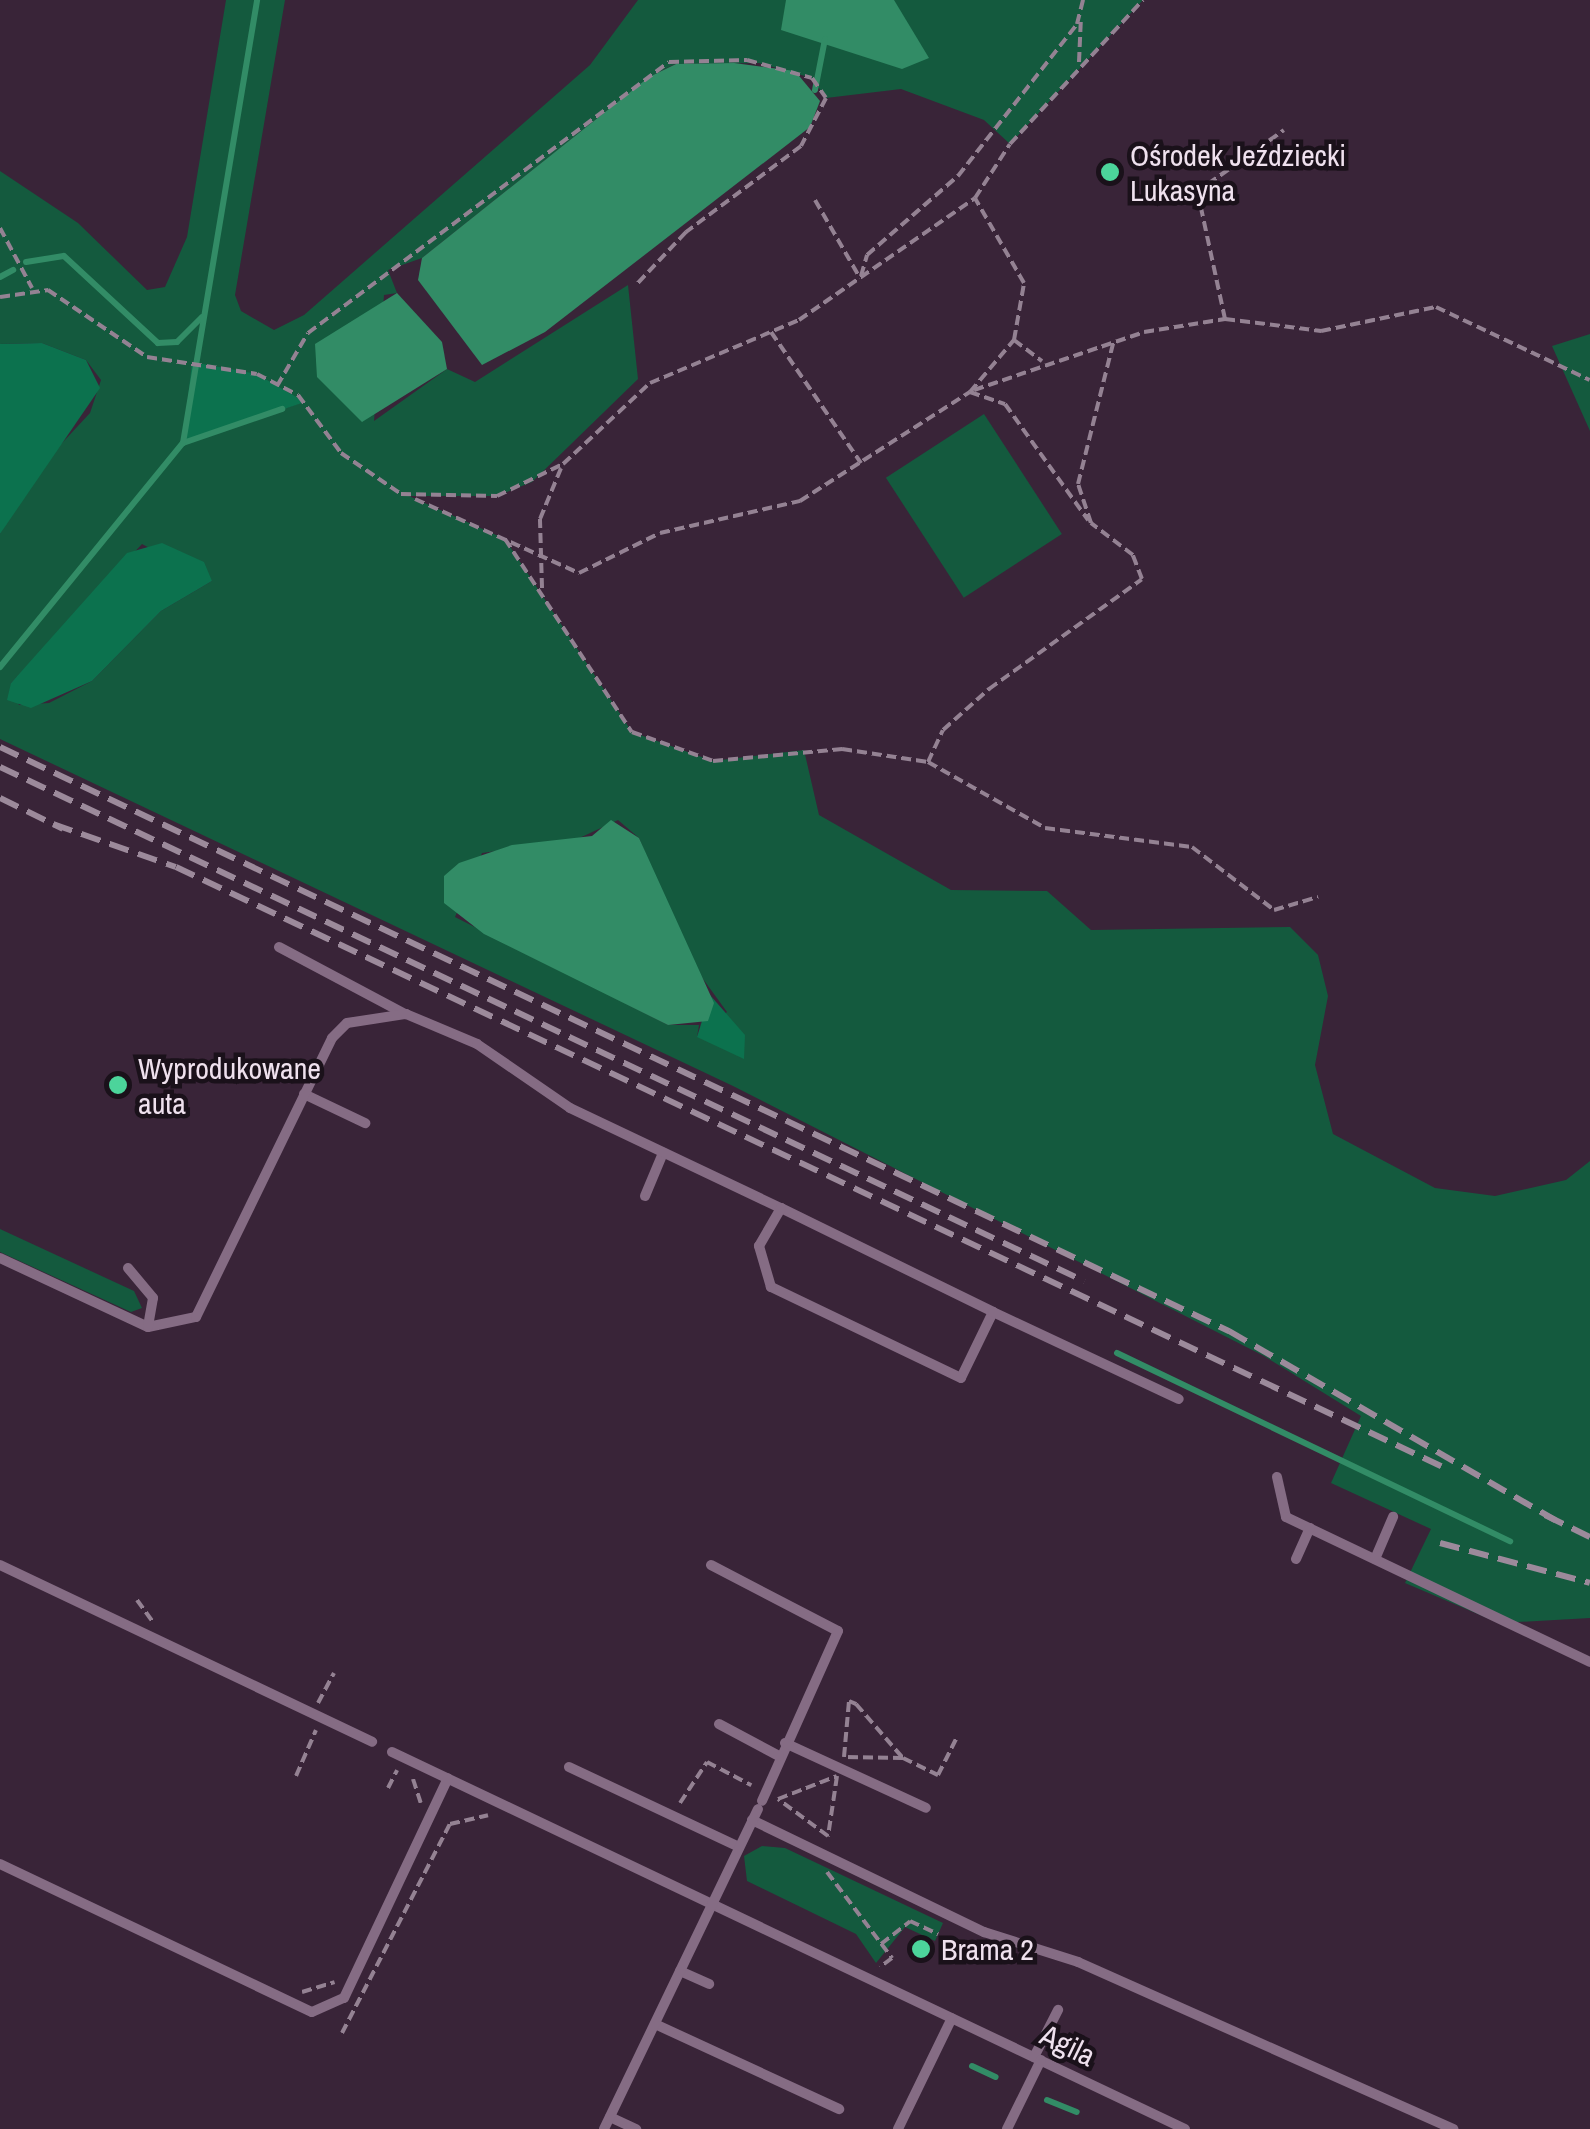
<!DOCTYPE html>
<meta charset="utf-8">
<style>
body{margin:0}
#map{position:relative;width:1590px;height:2129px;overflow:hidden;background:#392438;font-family:"Archivo Narrow",sans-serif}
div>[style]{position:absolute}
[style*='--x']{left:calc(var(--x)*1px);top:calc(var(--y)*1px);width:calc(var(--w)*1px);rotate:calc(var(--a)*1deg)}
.green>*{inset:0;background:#145a3e;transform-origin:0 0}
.forest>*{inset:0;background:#0c724e}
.water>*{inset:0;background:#328c66}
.stream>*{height:6px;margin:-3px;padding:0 3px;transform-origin:3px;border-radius:3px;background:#328c66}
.path>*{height:4px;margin-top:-2px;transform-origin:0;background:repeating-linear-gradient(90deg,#948293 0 10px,transparent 0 15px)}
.lane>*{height:10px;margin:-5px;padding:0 5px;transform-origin:5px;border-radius:5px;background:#856c84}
.rail>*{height:6px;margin-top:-3px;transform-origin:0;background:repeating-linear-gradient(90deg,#9c8a9b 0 20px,transparent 0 30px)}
.dots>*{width:28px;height:28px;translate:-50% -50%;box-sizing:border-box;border:5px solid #1a111a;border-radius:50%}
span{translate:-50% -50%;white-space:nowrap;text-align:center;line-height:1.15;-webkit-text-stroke:9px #1a111a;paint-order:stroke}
.poi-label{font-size:30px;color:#efe1ee}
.left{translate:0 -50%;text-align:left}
.street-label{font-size:30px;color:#efe1ee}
</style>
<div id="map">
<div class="green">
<i style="clip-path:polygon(evenodd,226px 0,285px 0,235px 295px,241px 311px,274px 330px,304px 315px,590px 65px,638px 0,1143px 0,1010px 144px,984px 120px,901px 89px,826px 98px,812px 78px,759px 63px,675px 64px,649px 77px,422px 258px,388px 270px,397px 293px,384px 295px,374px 421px,447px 369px,475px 382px,628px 285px,638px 379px,532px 482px,497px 496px,409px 496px,505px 539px,632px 732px,713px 761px,804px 750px,819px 815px,951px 890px,1047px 891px,1091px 930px,1290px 927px,1318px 955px,1328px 996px,1315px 1065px,1333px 1134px,1435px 1188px,1495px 1196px,1566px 1180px,1590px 1161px,1590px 1618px,1499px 1623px,1405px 1583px,1431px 1529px,1331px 1483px,1361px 1416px,1264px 1356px,733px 1086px,0 739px,0 534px,37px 470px,90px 413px,101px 380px,86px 360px,42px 343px,0 344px,0 171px,78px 223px,147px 290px,165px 287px,187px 237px,226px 0,257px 374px,304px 402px,184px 443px,257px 374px,226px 0,142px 544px,212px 581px,161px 611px,92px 681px,49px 703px,19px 705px,11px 683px,142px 544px,226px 0,618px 820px,639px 838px,690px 961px,727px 1012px,697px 1037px,699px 1025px,668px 1025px,455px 917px,482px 853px,573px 841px,618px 820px)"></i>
<i style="clip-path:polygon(1590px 334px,1590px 431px,1552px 346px)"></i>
<i style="left:984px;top:414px;width:143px;height:117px;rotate:57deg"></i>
<i style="clip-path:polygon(0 1229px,134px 1291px,142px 1308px,131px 1312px,0 1252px)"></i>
<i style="clip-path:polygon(762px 1846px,785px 1848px,943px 1923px,935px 1941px,905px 1927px,876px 1963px,856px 1934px,747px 1881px,744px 1856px)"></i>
</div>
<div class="forest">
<i style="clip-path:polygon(42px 343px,86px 360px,100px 388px,0 534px,0 344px)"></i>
<i style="clip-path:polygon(192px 362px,257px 374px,305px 402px,183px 443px)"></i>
<i style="clip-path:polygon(162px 543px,204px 562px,212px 581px,161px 611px,92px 681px,31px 708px,7px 700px,11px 683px,127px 553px)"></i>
<i style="clip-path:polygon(710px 995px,745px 1035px,744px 1059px,697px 1037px)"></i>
</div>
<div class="water">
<i style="clip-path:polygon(786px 0,894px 0,929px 58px,902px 69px,781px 30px)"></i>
<i style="clip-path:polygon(734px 63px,795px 71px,820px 101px,810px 127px,545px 332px,482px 365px,418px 280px,422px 258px,649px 77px,676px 64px)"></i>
<i style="clip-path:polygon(397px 293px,442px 342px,447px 369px,362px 422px,317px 377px,315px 344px)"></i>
<i style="clip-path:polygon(611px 820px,639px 838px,714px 1003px,708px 1021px,668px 1025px,484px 934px,444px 903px,444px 876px,459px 863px,512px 845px,592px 836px)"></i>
</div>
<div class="stream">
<i style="--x:815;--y:90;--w:52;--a:-78.9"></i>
<i style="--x:26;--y:262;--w:38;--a:-9"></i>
<i style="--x:64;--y:256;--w:128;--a:42.8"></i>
<i style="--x:158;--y:343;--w:19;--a:-3"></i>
<i style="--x:177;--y:342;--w:35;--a:-45"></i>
<i style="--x:0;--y:277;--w:15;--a:-28"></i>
<i style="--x:183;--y:443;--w:105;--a:-19"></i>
<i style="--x:0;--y:667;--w:289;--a:-50.8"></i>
<i style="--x:183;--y:443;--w:449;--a:-80.5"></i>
<i style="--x:1117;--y:1353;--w:436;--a:25.6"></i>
<i style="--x:972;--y:2066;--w:26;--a:25"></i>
<i style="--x:1047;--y:2100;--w:32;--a:22"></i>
</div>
<div class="path">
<i style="--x:1079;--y:62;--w:45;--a:-87.5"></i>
<i style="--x:815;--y:200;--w:90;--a:60"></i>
<i style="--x:0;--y:228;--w:68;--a:61.9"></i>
<i style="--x:861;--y:276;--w:22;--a:-74"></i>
<i style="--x:867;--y:255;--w:121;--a:-41"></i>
<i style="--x:958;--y:176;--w:193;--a:-51.9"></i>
<i style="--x:1077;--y:24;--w:25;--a:-76"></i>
<i style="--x:0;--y:297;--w:49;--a:-8.3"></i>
<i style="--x:48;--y:290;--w:120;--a:34.1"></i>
<i style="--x:147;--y:357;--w:111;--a:8.8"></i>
<i style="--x:257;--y:374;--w:46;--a:27.1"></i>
<i style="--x:298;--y:395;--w:72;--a:53.4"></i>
<i style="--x:341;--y:453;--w:73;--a:34.3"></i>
<i style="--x:401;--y:494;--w:96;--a:1.2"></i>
<i style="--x:497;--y:496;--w:73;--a:-25.9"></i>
<i style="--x:563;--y:464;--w:119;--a:-43"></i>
<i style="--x:650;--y:383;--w:162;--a:-22.9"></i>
<i style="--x:799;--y:320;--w:214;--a:-34.7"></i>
<i style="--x:975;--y:198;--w:64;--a:-57.1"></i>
<i style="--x:1010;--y:144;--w:196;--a:-47.3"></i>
<i style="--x:1225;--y:319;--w:119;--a:-102.2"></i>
<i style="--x:1200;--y:203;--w:21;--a:-67"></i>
<i style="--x:1208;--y:184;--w:93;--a:-35.4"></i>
<i style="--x:771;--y:332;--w:159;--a:55.5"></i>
<i style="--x:1014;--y:340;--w:35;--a:37"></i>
<i style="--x:277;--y:386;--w:61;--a:-59.7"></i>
<i style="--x:308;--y:333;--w:451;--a:-36.9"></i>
<i style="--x:669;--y:62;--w:78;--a:-1.5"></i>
<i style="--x:747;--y:60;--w:67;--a:15.5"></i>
<i style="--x:812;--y:78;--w:24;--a:55"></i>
<i style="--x:826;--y:98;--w:54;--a:117.5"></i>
<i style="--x:801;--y:146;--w:144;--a:143.2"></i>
<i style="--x:686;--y:232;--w:74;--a:133.4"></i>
<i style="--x:974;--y:390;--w:180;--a:-18.8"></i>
<i style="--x:1144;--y:332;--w:82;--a:-9.1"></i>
<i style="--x:1225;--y:319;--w:97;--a:7.1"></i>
<i style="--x:1321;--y:331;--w:117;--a:-11.8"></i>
<i style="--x:1436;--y:307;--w:170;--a:25.4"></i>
<i style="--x:970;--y:392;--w:37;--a:19"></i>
<i style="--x:1005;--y:404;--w:143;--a:54.4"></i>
<i style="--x:415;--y:499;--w:180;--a:24.3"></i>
<i style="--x:579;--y:573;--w:90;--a:-26.3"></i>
<i style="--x:660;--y:533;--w:144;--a:-12.9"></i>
<i style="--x:800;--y:501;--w:202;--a:-32.7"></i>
<i style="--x:970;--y:392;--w:68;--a:-49.8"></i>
<i style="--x:1014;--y:340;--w:58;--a:-80"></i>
<i style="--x:1024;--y:283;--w:98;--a:-120"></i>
<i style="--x:505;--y:539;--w:231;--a:56.7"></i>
<i style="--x:632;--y:732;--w:86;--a:19.7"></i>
<i style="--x:713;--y:761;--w:130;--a:-5.3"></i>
<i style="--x:842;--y:749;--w:87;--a:8.6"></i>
<i style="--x:928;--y:762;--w:35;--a:-65"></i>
<i style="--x:943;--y:730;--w:62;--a:-41.7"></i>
<i style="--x:989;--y:689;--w:188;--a:-35.7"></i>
<i style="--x:1142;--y:579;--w:26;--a:-111"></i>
<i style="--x:1133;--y:555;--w:53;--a:-142.7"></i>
<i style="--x:1091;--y:523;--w:41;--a:-108.4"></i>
<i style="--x:1078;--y:484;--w:148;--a:-76"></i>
<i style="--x:542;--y:588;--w:69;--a:-91.7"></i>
<i style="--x:540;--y:519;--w:55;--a:-67.6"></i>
<i style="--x:928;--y:762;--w:134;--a:29.4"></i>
<i style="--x:1045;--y:828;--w:148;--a:7.4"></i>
<i style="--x:1192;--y:847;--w:103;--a:37.5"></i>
<i style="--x:1274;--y:910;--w:46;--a:-16.5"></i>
<i style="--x:137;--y:1600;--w:29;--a:54"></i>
<i style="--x:849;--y:1701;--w:8;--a:23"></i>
<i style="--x:856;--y:1704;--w:72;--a:49"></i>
<i style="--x:903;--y:1758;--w:59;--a:-179"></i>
<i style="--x:844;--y:1757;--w:56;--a:-84.9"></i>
<i style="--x:318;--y:1703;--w:34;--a:-62"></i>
<i style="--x:903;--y:1758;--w:39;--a:26"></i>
<i style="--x:938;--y:1775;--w:40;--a:-63.4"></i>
<i style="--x:296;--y:1776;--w:50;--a:-66.5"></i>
<i style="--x:837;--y:1776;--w:61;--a:98.5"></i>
<i style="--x:828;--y:1836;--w:62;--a:-143.5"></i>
<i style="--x:778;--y:1799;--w:63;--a:-21.3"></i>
<i style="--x:413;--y:1779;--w:25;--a:72"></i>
<i style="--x:388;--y:1788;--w:20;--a:-63"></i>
<i style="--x:680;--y:1803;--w:49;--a:-56.6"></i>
<i style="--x:707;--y:1762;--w:50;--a:27.6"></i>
<i style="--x:827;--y:1872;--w:108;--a:52.9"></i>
<i style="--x:892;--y:1958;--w:15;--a:143"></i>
<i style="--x:881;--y:1944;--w:37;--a:-38"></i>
<i style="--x:910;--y:1921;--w:31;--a:25"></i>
<i style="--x:302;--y:1992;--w:34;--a:-17"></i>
<i style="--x:342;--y:2033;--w:235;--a:-62.7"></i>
<i style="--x:450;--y:1824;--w:39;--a:-13"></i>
</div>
<div class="lane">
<i style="--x:279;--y:947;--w:143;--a:28"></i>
<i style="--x:304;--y:1094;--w:68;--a:25.4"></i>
<i style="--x:645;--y:1196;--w:47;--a:-67.3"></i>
<i style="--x:0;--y:1258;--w:163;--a:25"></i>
<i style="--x:148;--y:1327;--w:49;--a:-11.8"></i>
<i style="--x:196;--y:1317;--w:310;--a:-64"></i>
<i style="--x:332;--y:1038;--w:21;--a:-45"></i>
<i style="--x:347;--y:1023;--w:60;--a:-8.7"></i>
<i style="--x:406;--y:1014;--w:77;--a:22.9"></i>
<i style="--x:477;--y:1044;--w:113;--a:34.5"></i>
<i style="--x:570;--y:1108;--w:233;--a:25.4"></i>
<i style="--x:781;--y:1208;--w:236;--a:26.1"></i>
<i style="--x:993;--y:1312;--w:73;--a:115.9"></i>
<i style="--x:961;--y:1378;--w:211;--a:-154.4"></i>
<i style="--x:771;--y:1287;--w:43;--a:-106.3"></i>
<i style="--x:759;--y:1246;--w:44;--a:-59.9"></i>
<i style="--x:128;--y:1268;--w:39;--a:50"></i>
<i style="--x:153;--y:1298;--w:29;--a:100"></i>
<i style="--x:993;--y:1312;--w:205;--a:25.1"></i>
<i style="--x:1277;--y:1477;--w:41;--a:77.3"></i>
<i style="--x:1286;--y:1517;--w:337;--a:25.5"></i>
<i style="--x:1296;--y:1559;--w:34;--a:-66"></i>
<i style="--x:1375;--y:1559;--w:46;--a:-66.8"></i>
<i style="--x:0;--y:1565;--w:412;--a:25.4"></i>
<i style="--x:711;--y:1565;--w:143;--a:27.5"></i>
<i style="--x:838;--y:1631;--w:186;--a:114.1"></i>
<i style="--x:719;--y:1724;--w:68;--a:28.1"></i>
<i style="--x:785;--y:1743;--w:155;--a:24.7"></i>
<i style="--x:392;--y:1752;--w:878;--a:25.43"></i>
<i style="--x:569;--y:1767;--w:188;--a:25.2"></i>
<i style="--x:752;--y:1820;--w:258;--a:25.8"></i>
<i style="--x:984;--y:1932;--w:99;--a:17.7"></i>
<i style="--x:1078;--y:1962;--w:411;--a:24"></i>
<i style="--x:0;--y:1864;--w:345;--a:25.4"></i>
<i style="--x:312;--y:2012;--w:35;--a:-24"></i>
<i style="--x:344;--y:1998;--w:243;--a:-64.7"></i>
<i style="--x:680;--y:1971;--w:32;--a:24"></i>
<i style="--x:655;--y:2024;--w:203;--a:24.8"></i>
<i style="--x:1034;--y:2057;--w:53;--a:-62.9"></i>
<i style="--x:610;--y:2117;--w:29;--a:25"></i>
<i style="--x:604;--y:2129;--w:355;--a:-64.3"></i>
<i style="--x:898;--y:2129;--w:123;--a:-64.1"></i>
<i style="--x:1007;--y:2129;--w:77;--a:-63.8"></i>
</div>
<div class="rail">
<i style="--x:0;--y:747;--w:1361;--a:25.42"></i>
<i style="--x:1229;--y:1331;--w:377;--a:30.1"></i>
<i style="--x:0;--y:767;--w:1200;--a:25.37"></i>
<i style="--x:0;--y:798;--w:70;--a:26.2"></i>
<i style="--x:53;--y:824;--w:130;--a:19.3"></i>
<i style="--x:176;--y:867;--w:1400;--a:25.34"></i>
<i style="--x:1545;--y:1515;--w:50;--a:26.1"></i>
<i style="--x:1440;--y:1543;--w:155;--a:14.9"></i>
</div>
<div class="dots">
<i style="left:1110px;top:172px;background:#4cd49b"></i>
<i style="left:118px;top:1085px;background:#4cd49b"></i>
<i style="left:921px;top:1949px;background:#4cd49b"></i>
</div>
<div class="poi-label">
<span class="left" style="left:1130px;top:172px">Ośrodek Jeździecki<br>Lukasyna</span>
<span class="left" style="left:138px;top:1085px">Wyprodukowane<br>auta</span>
<span class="left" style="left:941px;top:1949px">Brama 2</span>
</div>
<div class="street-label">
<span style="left:1068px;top:2045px;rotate:26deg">Agila</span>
</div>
</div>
